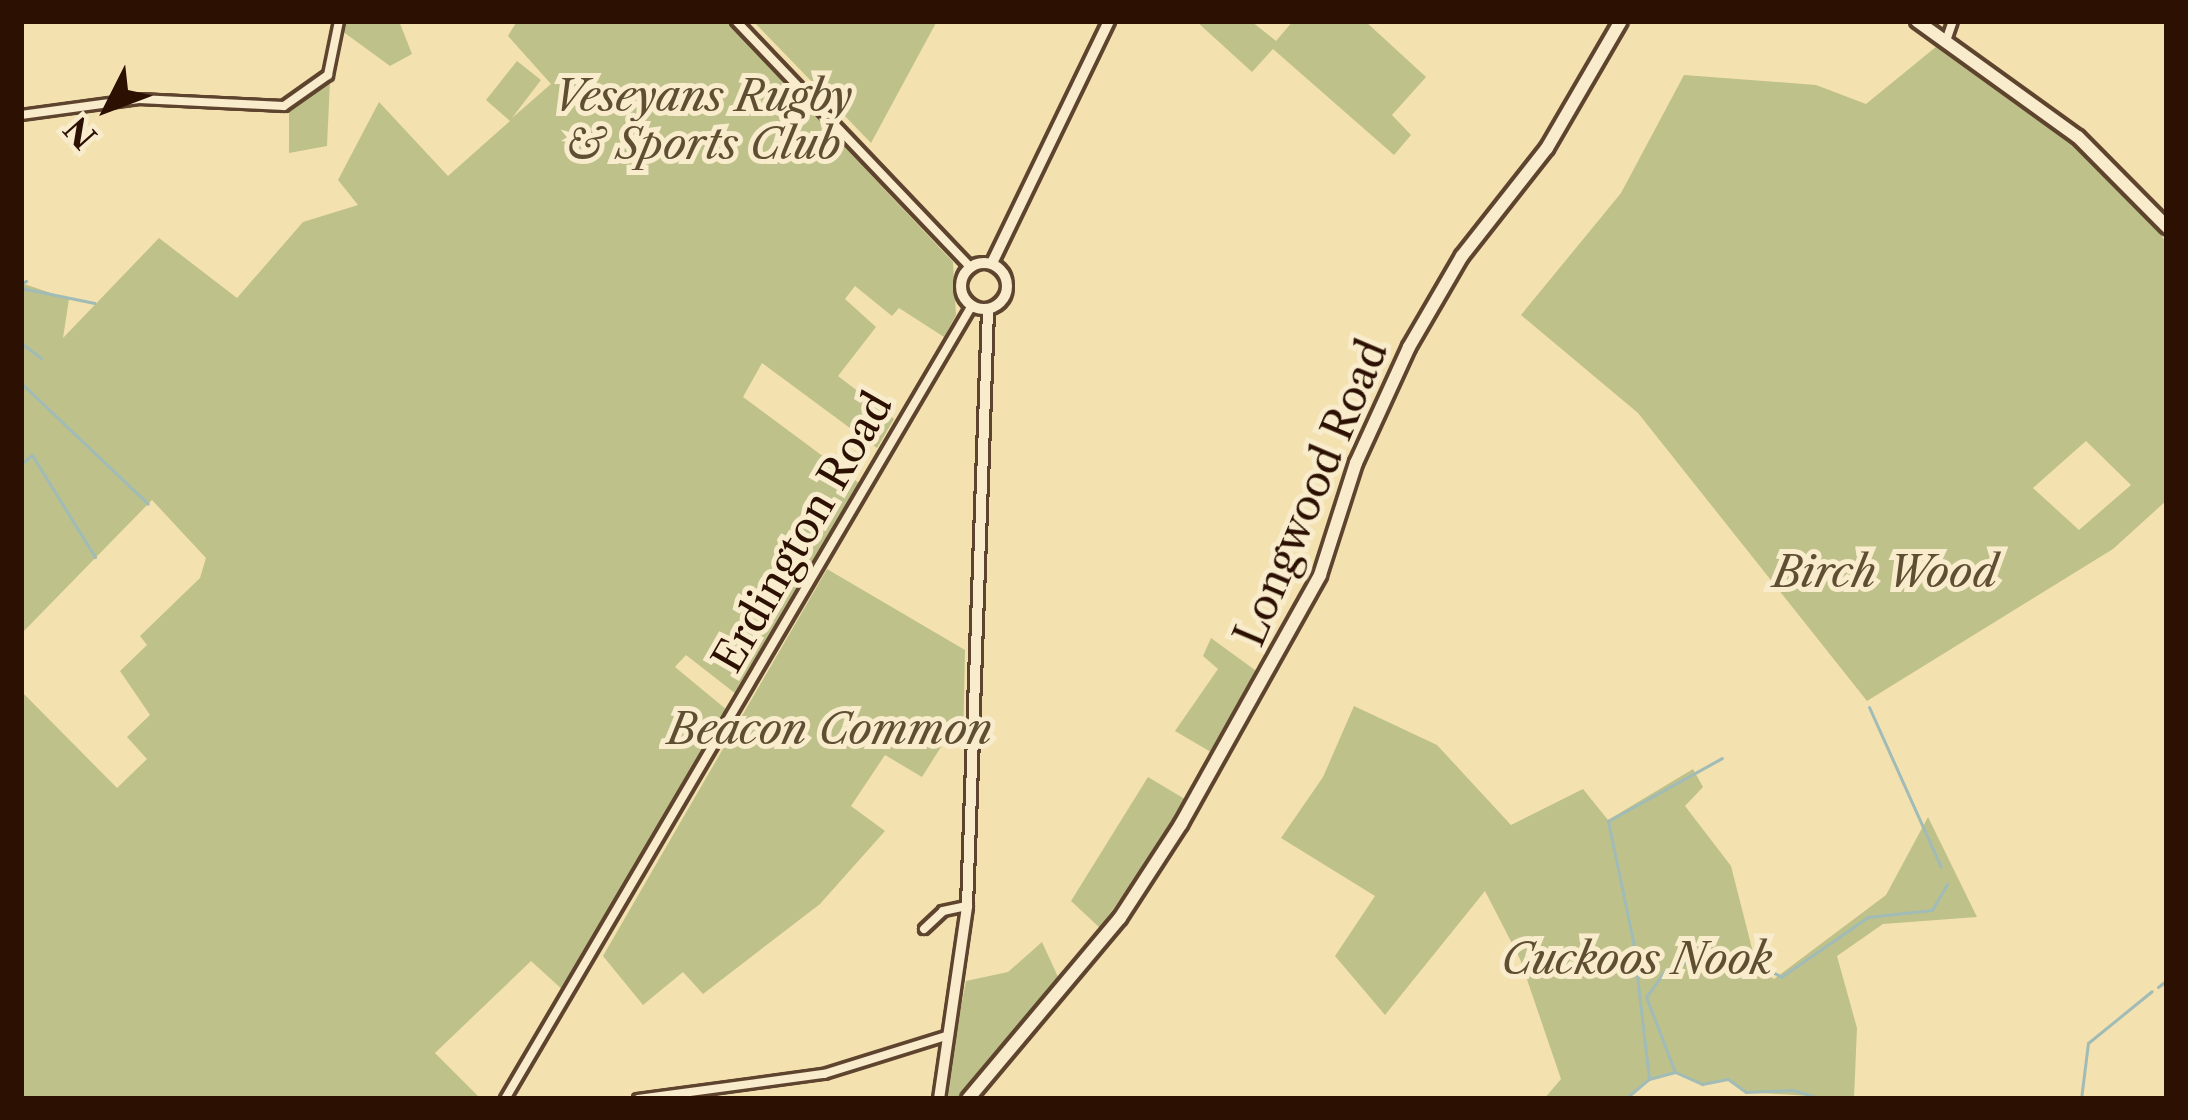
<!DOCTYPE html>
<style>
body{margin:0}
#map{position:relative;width:2188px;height:1120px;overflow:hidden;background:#f4e1b0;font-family:"Libre Caslon Text",serif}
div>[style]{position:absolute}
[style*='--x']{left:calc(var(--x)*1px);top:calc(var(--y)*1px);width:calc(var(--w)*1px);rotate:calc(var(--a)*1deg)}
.green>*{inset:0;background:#bec28a}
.stream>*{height:3px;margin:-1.5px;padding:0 1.5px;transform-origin:1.5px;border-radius:1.5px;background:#a1bbb7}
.roads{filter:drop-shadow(3px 0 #5e442e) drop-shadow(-3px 0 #5e442e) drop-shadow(0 3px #5e442e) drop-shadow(0 -3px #5e442e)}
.minor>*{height:8px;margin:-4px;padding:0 4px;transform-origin:4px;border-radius:4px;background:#f8eccc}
.tertiary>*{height:10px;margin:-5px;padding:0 5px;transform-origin:5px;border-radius:5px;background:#f8eccc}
.tertiary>.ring{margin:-5px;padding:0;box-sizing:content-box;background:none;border:10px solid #f8eccc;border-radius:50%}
.secondary>*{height:12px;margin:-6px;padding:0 6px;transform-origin:6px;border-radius:6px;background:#f8eccc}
span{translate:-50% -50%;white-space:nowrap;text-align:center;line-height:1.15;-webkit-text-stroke:10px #f8eccc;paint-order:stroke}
.park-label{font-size:42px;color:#5f4e32;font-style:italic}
.street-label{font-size:42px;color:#2c1002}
.frame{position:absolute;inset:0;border:24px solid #2c1002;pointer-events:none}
.north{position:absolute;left:48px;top:48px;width:120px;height:120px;-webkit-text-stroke:9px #f8eccc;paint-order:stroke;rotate:228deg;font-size:33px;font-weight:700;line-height:48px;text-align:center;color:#2c1002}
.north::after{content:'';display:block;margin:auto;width:42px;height:54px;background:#2c1002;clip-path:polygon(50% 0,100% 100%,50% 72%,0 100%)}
</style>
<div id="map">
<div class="green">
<i style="clip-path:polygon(341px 21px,399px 21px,412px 54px,390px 66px,342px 31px)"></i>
<i style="clip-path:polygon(517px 21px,726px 21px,953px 262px,956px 315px,944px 337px,899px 308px,892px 316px,855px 286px,845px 299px,876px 327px,838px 376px,894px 419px,877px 448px,762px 363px,743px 397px,859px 483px,736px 694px,686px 655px,675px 667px,727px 710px,564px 991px,531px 961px,435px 1053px,481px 1099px,21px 1099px,21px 691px,117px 788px,147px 759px,127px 737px,150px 715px,120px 671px,147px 645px,140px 636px,200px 578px,206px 558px,152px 500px,21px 634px,21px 283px,69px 299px,63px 338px,159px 238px,237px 298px,303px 222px,358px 205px,338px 180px,379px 102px,448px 176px,510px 121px,486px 100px,517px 61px,541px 80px,512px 118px,551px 84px,508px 36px)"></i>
<i style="clip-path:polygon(753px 21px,937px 21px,871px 143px)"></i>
<i style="clip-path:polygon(1196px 21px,1251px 21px,1276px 41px,1293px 21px,1365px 21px,1426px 77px,1392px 115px,1411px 135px,1394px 155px,1273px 49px,1252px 72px)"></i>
<i style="clip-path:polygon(evenodd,1937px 46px,2093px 160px,2134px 197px,2167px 244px,2167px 500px,2113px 549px,1867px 701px,1638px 413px,1521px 315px,1621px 193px,1684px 75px,1816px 85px,1866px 104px,1937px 46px,2086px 441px,2131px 485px,2079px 530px,2033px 488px,2086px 441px)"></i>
<i style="clip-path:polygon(330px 81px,327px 146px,289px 153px,289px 109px)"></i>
<i style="clip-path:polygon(827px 569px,965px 650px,963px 748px,946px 739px,922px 777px,885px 755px,851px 806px,885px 831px,820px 904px,703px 994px,683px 972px,643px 1005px,603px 956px)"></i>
<i style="clip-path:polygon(1211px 638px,1259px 673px,1216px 755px,1175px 731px,1218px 669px,1203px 656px)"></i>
<i style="clip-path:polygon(1354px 706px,1437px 745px,1511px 825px,1583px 789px,1608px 820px,1693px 769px,1703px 787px,1685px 806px,1731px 866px,1757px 968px,1774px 979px,1886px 895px,1928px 817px,1977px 917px,1883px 924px,1837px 956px,1857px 1028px,1854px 1099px,1746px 1092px,1728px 1079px,1702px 1084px,1675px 1072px,1649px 1079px,1625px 1099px,1544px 1099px,1561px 1079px,1520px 959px,1485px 891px,1385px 1015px,1335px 956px,1375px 896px,1281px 838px,1323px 777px)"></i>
<i style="clip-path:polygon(1148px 777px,1188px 801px,1100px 928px,1071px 901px)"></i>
<i style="clip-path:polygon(1042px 942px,1059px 979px,961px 1099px,943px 1099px,966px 981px,1008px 972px)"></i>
</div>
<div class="stream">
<i style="--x:21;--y:284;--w:6;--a:-31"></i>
<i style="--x:21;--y:288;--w:75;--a:11.6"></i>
<i style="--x:21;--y:343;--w:25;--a:37"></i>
<i style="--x:21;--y:383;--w:175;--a:43.6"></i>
<i style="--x:21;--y:464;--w:14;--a:-39"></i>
<i style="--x:32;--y:455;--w:120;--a:58.3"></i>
<i style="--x:1869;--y:707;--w:175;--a:65.8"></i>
<i style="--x:2158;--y:987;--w:11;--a:-38"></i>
<i style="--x:1675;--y:1072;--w:30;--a:24"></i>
<i style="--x:1702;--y:1084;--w:26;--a:-11"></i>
<i style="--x:1728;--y:1079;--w:22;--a:36"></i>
<i style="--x:1746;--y:1092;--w:47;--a:-2.4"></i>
<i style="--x:1793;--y:1090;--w:30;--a:17"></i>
<i style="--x:1649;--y:1079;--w:139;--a:-96.6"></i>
<i style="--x:1633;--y:941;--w:123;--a:-101.8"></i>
<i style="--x:1608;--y:821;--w:130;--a:-28.9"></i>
<i style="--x:1625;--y:1099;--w:31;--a:-40"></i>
<i style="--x:1649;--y:1079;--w:27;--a:-15"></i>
<i style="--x:1675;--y:1072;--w:80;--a:-111.1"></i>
<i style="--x:1646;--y:997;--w:32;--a:-54"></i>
<i style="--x:1665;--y:971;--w:35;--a:-24"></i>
<i style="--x:1697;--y:957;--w:49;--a:1.2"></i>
<i style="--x:1746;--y:958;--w:40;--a:28"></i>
<i style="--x:1781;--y:977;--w:106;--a:-34.6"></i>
<i style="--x:1868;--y:917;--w:64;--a:-6.2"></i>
<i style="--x:1932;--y:910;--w:30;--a:-60"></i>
<i style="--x:2081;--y:1099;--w:56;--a:-82.9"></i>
<i style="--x:2088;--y:1043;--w:82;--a:-39.1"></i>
</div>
<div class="roads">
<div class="minor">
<i style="--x:736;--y:21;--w:340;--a:46.4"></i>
<i style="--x:1947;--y:38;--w:18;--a:-71"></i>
<i style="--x:21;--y:115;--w:119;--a:-7.7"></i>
<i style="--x:139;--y:99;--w:145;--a:2.8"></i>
<i style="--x:284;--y:106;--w:54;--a:-35.2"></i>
<i style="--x:328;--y:75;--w:55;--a:-78.5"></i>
<i style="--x:924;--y:929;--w:26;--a:-43"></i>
<i style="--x:943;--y:911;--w:24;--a:-12"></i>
<i style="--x:505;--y:1099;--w:919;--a:-59.53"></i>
<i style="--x:638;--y:1099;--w:188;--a:-7.7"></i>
<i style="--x:824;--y:1074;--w:131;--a:-17.3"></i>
</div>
<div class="tertiary">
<i style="--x:993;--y:261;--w:267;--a:-64.2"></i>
<i class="ring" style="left:961px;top:263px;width:36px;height:36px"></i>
<i style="--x:939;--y:1099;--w:195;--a:-81.7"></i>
<i style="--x:967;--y:906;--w:594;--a:-87.98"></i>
</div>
<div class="secondary">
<i style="--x:1917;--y:21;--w:198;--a:35.8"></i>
<i style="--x:2078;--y:137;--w:127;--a:45.3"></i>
<i style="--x:968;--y:1099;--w:236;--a:-50"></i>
<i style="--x:1120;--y:918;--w:112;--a:-57"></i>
<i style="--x:1181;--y:824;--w:285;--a:-60.8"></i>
<i style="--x:1320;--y:575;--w:118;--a:-72.2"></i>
<i style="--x:1356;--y:463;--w:128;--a:-65.4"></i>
<i style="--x:1409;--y:347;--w:105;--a:-59.8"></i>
<i style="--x:1462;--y:256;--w:137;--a:-51.8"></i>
<i style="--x:1547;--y:148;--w:147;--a:-59.8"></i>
</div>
</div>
<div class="park-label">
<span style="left:703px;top:120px">Veseyans Rugby<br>&amp; Sports Club</span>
<span style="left:1885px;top:572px">Birch Wood</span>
<span style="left:830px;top:729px">Beacon Common</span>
<span style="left:1637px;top:959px">Cuckoos Nook</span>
</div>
<div class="street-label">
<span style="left:1311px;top:493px;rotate:-67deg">Longwood Road</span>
<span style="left:802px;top:532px;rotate:-60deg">Erdington Road</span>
</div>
<div class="frame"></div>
<div class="north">N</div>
</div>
